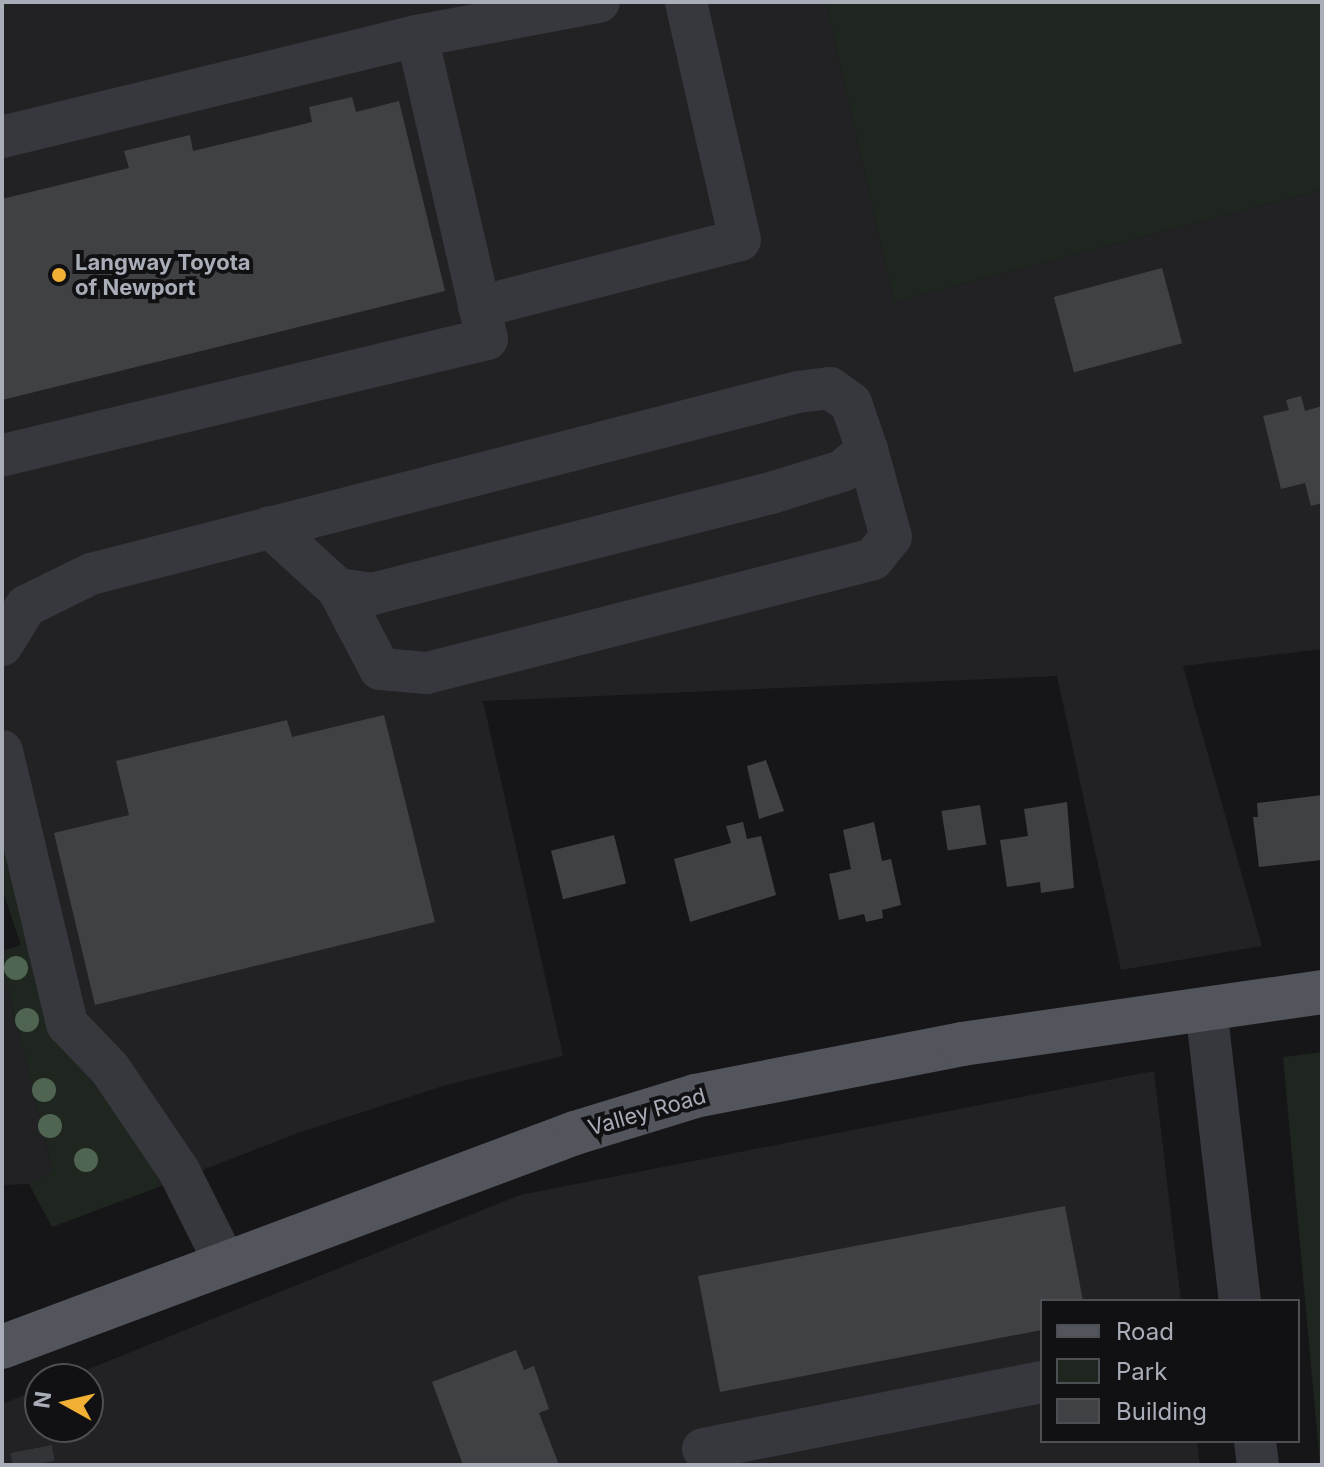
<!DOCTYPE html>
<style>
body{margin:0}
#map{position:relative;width:1324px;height:1467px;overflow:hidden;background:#161618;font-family:Inter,sans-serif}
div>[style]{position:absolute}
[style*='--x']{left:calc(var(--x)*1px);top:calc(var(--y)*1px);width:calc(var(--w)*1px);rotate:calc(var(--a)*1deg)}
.built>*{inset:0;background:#222225}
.green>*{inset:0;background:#1e261f}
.building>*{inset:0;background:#404145;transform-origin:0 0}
.minor-tunnel>*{height:42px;margin-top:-21px;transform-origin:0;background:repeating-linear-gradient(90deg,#333438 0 42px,transparent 0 63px)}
.minor>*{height:42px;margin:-21px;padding:0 21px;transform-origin:21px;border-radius:21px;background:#37383d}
.major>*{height:44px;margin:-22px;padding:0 22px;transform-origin:22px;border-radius:22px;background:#53555c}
.trees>*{width:24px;height:24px;margin:-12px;border-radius:50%;background:#506452}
.dots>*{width:22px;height:22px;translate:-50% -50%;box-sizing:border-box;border:4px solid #111113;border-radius:50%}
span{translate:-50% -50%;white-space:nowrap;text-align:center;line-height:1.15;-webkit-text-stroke:8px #111113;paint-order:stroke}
.poi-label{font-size:22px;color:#a8adb8;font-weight:700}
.left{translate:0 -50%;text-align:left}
.street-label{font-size:22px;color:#a8adb8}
.frame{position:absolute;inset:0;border:4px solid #a8adb8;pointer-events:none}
.legend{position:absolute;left:1040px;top:1299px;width:260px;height:144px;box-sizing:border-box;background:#111113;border:2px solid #4d4f55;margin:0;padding:10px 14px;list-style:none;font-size:24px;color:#a8adb8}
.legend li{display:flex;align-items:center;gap:16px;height:40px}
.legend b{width:40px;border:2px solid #4d4f55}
.north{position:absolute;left:24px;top:1363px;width:80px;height:80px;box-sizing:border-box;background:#111113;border:2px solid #4d4f55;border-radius:50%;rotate:278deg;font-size:22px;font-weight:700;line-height:32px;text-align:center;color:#a8adb8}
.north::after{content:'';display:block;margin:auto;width:28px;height:36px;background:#f2b134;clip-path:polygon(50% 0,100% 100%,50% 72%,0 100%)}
</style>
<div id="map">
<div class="built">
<i style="clip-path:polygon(2px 2px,826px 2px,894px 302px,1322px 190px,1322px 649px,1183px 666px,1262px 946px,1121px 970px,1057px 676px,483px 701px,563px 1056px,443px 1086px,298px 1133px,156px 1188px,159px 1179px,57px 1041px,2px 835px)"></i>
<i style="clip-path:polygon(2px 964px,53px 1171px,29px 1184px,2px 1185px)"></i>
<i style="clip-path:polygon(1154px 1071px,1181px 1301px,1042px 1301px,1042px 1441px,1197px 1441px,1200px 1465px,2px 1465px,2px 1404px,40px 1389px,40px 1427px,88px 1427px,88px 1379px,64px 1379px,520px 1195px)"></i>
</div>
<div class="green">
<i style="clip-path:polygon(826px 2px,1322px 2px,1322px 190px,894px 302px)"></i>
<i style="clip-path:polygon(2px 835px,57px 1041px,137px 1135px,159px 1179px,156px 1188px,52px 1227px,29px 1184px,53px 1171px,2px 964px,2px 951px,21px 945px,2px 889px)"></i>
<i style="clip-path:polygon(1322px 1052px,1322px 1465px,1320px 1465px,1283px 1057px)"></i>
</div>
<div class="building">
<i style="clip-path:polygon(352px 97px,356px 112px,399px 101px,445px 291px,2px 400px,2px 199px,129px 168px,124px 151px,190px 135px,193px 151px,312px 122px,309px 107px)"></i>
<i style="left:1162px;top:268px;width:78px;height:112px;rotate:75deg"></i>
<i style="clip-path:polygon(1301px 396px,1305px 411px,1322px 406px,1322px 503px,1311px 506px,1305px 483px,1281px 489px,1263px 416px,1289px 410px,1286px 400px)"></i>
<i style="clip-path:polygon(384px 715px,435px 922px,95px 1005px,54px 833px,129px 815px,116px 761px,287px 720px,292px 737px)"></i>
<i style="clip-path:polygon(766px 760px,784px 811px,759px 819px,747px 766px)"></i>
<i style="clip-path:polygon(1322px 795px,1322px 860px,1259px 867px,1253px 817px,1258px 817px,1257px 803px)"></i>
<i style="clip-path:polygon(1067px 802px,1074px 888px,1041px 893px,1040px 882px,1007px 887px,1000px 840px,1028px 836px,1024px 809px)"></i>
<i style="left:980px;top:805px;width:40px;height:39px;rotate:81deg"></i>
<i style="clip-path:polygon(743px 822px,747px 839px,761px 836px,776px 895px,690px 922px,674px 859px,731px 843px,726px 826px)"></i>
<i style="clip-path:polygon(874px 822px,882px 861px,891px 859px,901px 905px,882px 910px,883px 918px,866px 922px,864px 914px,839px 920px,829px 874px,851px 869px,843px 830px)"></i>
<i style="left:614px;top:835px;width:50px;height:65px;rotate:76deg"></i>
<i style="clip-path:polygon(1065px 1206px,1083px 1301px,1042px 1301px,1042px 1330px,720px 1392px,698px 1276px)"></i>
<i style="clip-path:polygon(516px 1350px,524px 1370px,534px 1366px,549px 1409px,539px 1413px,559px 1465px,463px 1465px,432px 1382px)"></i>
</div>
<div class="minor-tunnel">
<i style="--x:31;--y:1449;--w:16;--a:79"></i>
</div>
<div class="minor">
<i style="--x:417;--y:36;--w:185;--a:-10.6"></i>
<i style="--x:2;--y:137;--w:427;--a:-13.7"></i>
<i style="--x:417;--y:36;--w:311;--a:77"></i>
<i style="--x:487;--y:339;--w:499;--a:166.5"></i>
<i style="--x:479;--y:307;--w:269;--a:-14.4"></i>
<i style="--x:740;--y:240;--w:244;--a:-102.8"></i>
<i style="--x:270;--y:527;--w:92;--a:42.4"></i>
<i style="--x:338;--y:589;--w:90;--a:62.3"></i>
<i style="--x:380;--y:669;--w:47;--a:4.9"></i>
<i style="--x:427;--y:673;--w:460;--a:-14.3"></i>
<i style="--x:873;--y:559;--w:28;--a:-51"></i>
<i style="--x:891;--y:537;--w:90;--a:-105.4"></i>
<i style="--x:2;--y:645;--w:46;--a:-58.4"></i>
<i style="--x:26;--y:606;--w:72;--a:-26.2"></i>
<i style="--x:91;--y:574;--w:730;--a:-14.44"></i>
<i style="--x:798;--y:392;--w:32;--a:-7"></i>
<i style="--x:830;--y:388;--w:26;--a:36"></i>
<i style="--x:851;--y:403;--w:50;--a:71.2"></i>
<i style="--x:867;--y:450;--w:33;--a:140"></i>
<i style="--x:842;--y:471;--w:74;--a:162.8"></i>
<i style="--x:771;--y:493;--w:411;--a:165.8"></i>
<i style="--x:373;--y:594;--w:35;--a:-172"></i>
<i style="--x:2;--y:751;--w:281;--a:76.6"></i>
<i style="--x:67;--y:1024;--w:62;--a:46.3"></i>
<i style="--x:110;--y:1069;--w:123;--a:55.9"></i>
<i style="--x:179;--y:1171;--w:103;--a:63.4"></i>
<i style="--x:1206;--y:1008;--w:295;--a:83.4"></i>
<i style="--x:1255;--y:1441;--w:24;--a:83"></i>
<i style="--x:703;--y:1449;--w:346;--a:-11.2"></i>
</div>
<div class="major">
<i style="--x:2;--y:1347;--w:612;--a:-20.48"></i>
<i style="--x:575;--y:1133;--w:126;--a:-17.1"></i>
<i style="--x:695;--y:1096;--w:272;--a:-11"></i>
<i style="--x:962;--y:1044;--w:364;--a:-8.2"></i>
</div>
<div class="trees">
<i style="left:16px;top:968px"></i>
<i style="left:27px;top:1020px"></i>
<i style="left:44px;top:1090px"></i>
<i style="left:50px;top:1126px"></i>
<i style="left:86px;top:1160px"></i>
</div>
<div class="dots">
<i style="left:59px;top:275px;background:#f2b134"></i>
</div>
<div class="poi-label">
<span class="left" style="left:75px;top:275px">Langway Toyota<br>of Newport</span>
</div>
<div class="street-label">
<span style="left:647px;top:1112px;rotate:-16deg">Valley Road</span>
</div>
<div class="frame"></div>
<ul class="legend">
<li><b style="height:10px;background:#53555c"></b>Road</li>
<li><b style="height:22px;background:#1e261f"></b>Park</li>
<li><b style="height:22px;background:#404145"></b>Building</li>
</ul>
<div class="north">N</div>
</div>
